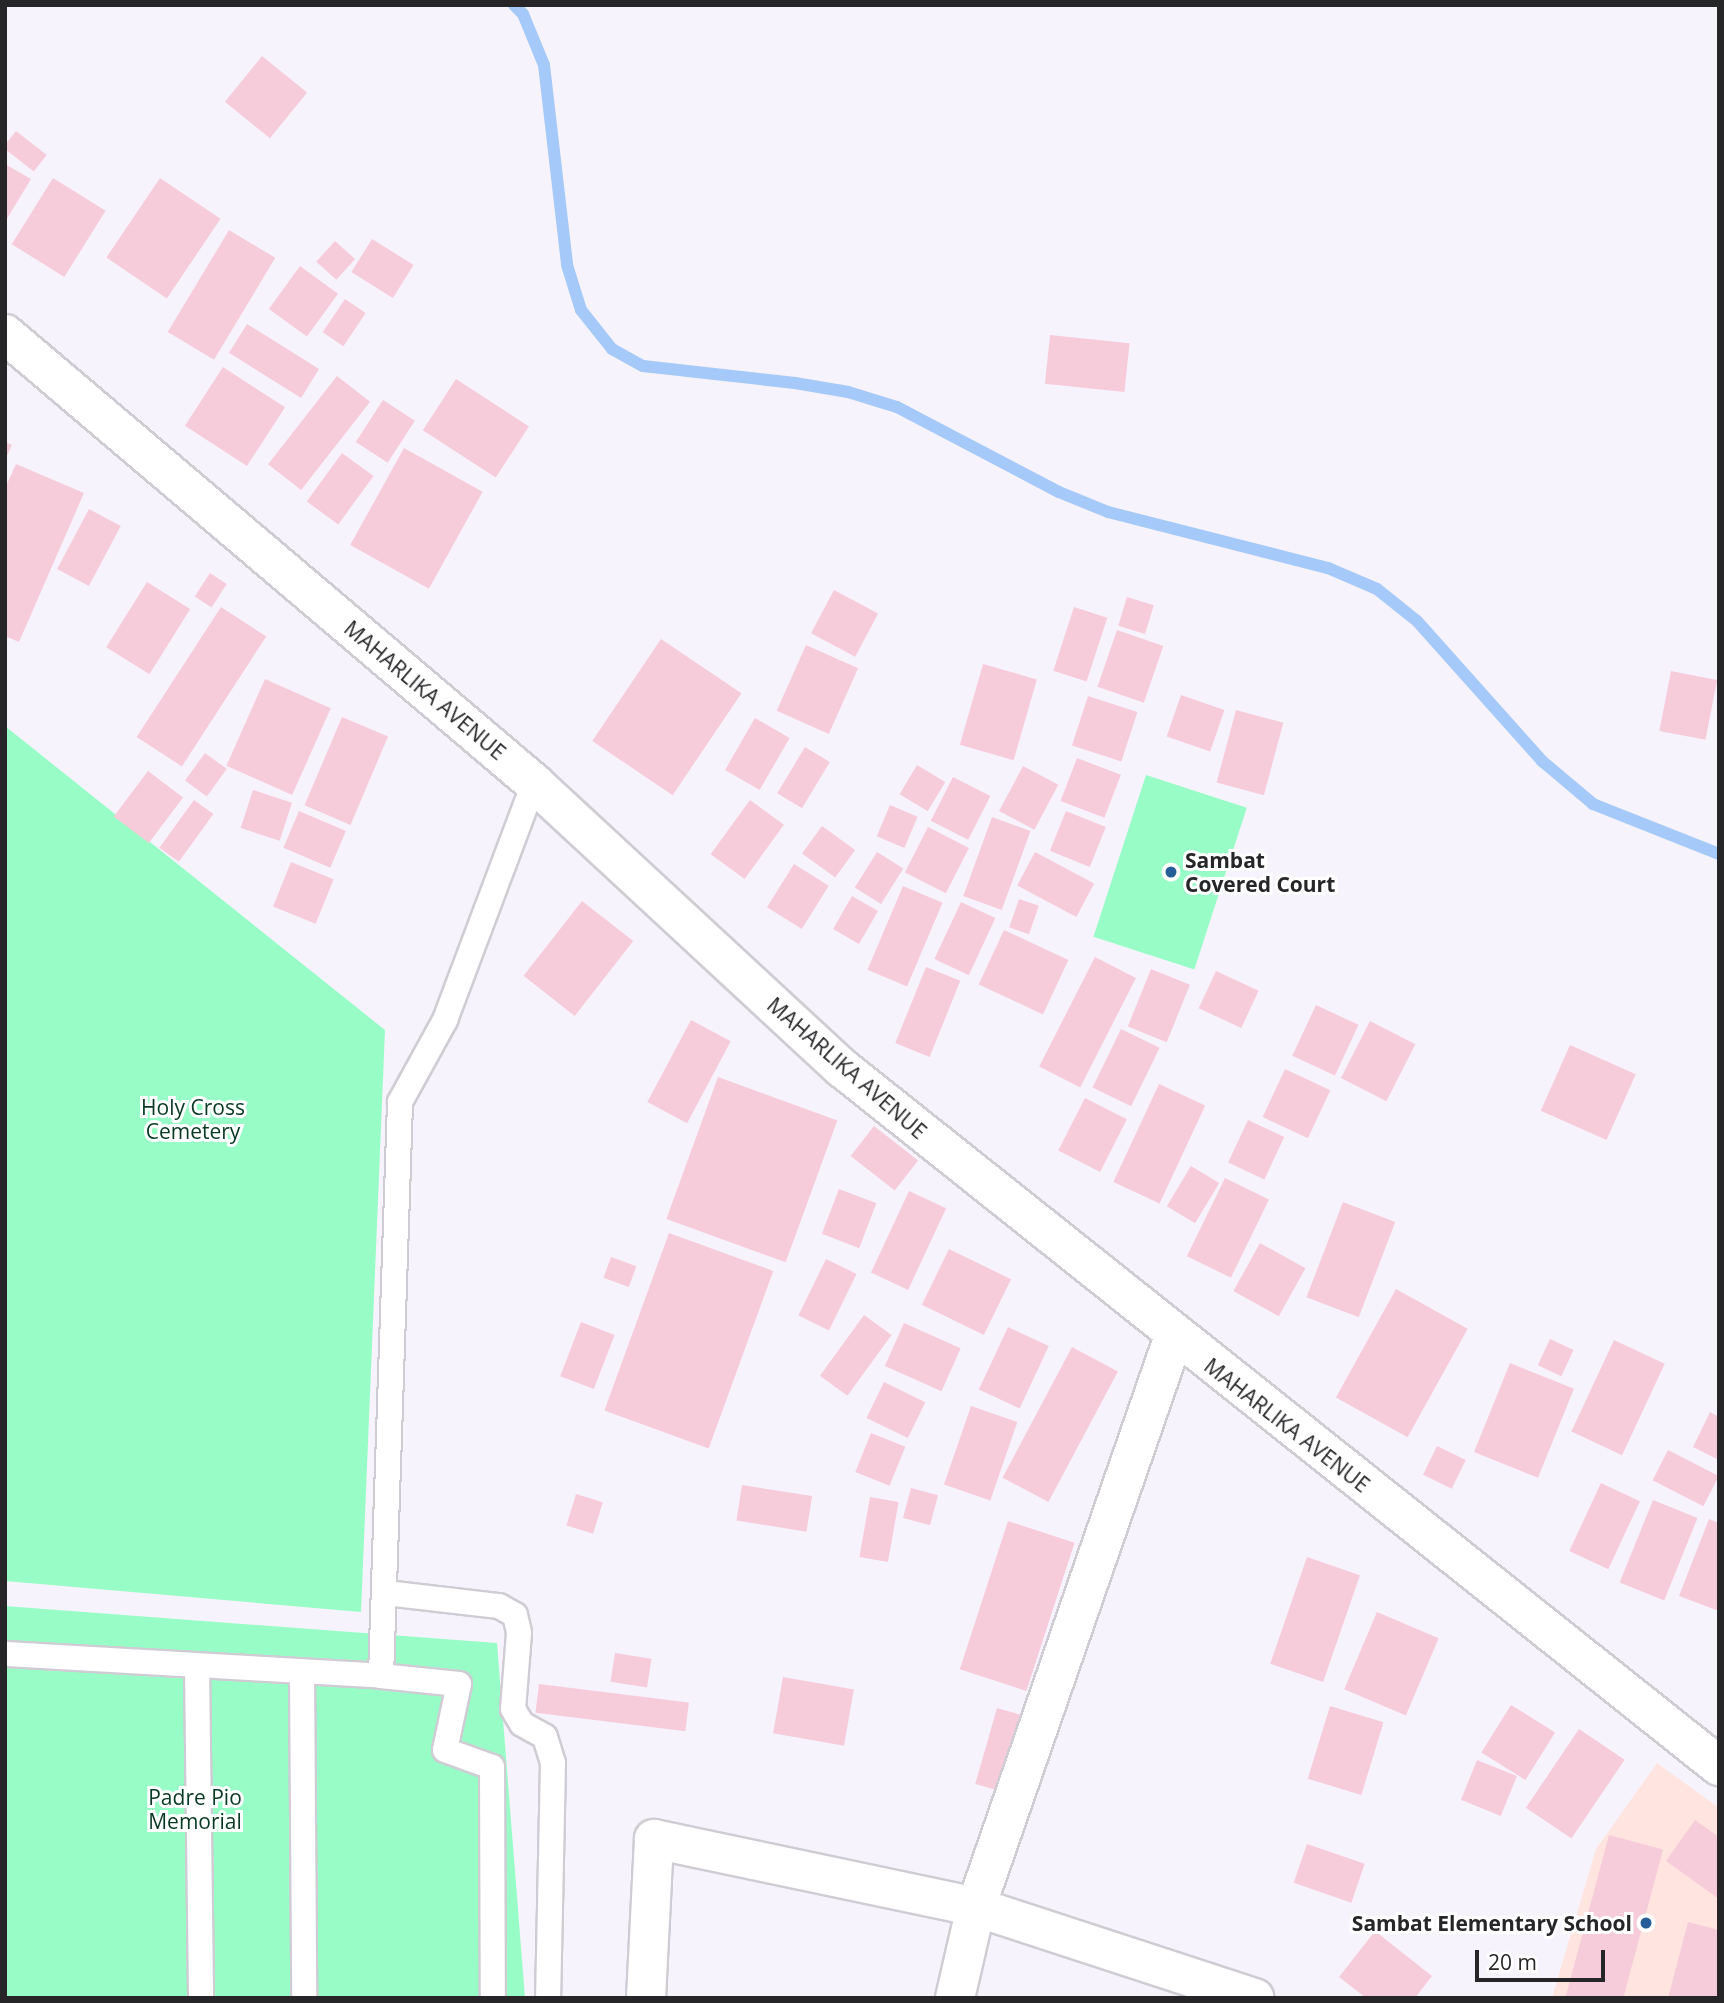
<!DOCTYPE html>
<style>
body{margin:0}
#map{position:relative;width:1724px;height:2003px;overflow:hidden;background:#f7f3fc;font-family:"Open Sans",sans-serif}
div>[style]{position:absolute}
[style*='--x']{left:calc(var(--x)*1px);top:calc(var(--y)*1px);width:calc(var(--w)*1px);rotate:calc(var(--a)*1deg)}
.education>*{inset:0;background:#ffe4df}
.green>*{inset:0;background:#98fcc7;transform-origin:0 0}
.stream>*{height:12px;margin:-6px;padding:0 6px;transform-origin:6px;border-radius:6px;background:#a5c9f9}
.building>*{inset:0;background:#f7ccda;transform-origin:0 0}
.roads{filter:drop-shadow(2px 0 #cfccd4) drop-shadow(-2px 0 #cfccd4) drop-shadow(0 2px #cfccd4) drop-shadow(0 -2px #cfccd4)}
.lane>*{height:24px;margin:-12px;padding:0 12px;transform-origin:12px;border-radius:12px;background:#fff}
.street>*{height:38px;margin:-19px;padding:0 19px;transform-origin:19px;border-radius:19px;background:#fff}
.secondary>*{height:38px;margin:-19px;padding:0 19px;transform-origin:19px;border-radius:19px;background:#fff}
.dots>*{width:19px;height:19px;translate:-50% -50%;box-sizing:border-box;border:4px solid #fff;border-radius:50%}
span{translate:-50% -50%;white-space:nowrap;text-align:center;line-height:1.15;-webkit-text-stroke:6px #fff;paint-order:stroke}
.street-label{font-size:21px;color:#262528}
.poi-label{font-size:21px;color:#262528;font-weight:700}
.left{translate:0 -50%;text-align:left}
.right{translate:-100% -50%;text-align:right}
.park-label{font-size:21px;color:#083924}
.frame{position:absolute;inset:0;border:7px solid #262528;pointer-events:none}
.scale{position:absolute;left:1475px;top:1950px;width:130px;height:32px;box-sizing:border-box;border:4px solid #262528;border-top:0;padding-left:9px;font-size:21px;line-height:24px;white-space:nowrap;color:#262528;-webkit-text-stroke:5px #fff;paint-order:stroke}
</style>
<div id="map">
<div class="education">
<i style="clip-path:polygon(1657px 1763px,1719px 1808px,1719px 1998px,1552px 1998px,1596px 1849px)"></i>
</div>
<div class="green">
<i style="clip-path:polygon(5px 726px,385px 1030px,361px 1612px,5px 1581px)"></i>
<i style="left:1146px;top:775px;width:106px;height:170px;rotate:18deg"></i>
<i style="clip-path:polygon(5px 1606px,497px 1643px,525px 1998px,5px 1998px)"></i>
</div>
<div class="stream">
<i style="--x:514;--y:5;--w:13;--a:45"></i>
<i style="--x:523;--y:14;--w:55;--a:67.6"></i>
<i style="--x:544;--y:65;--w:201;--a:83.4"></i>
<i style="--x:567;--y:265;--w:47;--a:72.7"></i>
<i style="--x:581;--y:310;--w:50;--a:51.5"></i>
<i style="--x:612;--y:349;--w:35;--a:29"></i>
<i style="--x:643;--y:366;--w:153;--a:6.4"></i>
<i style="--x:795;--y:383;--w:54;--a:9.6"></i>
<i style="--x:848;--y:392;--w:51;--a:17"></i>
<i style="--x:897;--y:407;--w:183;--a:27.7"></i>
<i style="--x:1059;--y:492;--w:53;--a:22.2"></i>
<i style="--x:1108;--y:512;--w:227;--a:14.3"></i>
<i style="--x:1328;--y:568;--w:53;--a:23.2"></i>
<i style="--x:1377;--y:589;--w:51;--a:38.7"></i>
<i style="--x:1417;--y:621;--w:188;--a:48.2"></i>
<i style="--x:1542;--y:761;--w:67;--a:40.1"></i>
<i style="--x:1593;--y:804;--w:136;--a:21.6"></i>
</div>
<div class="building">
<i style="left:262px;top:56px;width:58px;height:59px;rotate:39deg"></i>
<i style="left:16px;top:131px;width:39px;height:21px;rotate:38deg"></i>
<i style="clip-path:polygon(5px 164px,31px 179px,5px 222px)"></i>
<i style="left:53px;top:178px;width:62px;height:78px;rotate:32deg"></i>
<i style="left:160px;top:178px;width:73px;height:96px;rotate:34deg"></i>
<i style="left:229px;top:230px;width:54px;height:119px;rotate:31deg"></i>
<i style="left:372px;top:239px;width:49px;height:39px;rotate:32deg"></i>
<i style="left:335px;top:241px;width:27px;height:28px;rotate:42deg"></i>
<i style="left:300px;top:266px;width:47px;height:53px;rotate:36deg"></i>
<i style="left:345px;top:299px;width:25px;height:40px;rotate:34deg"></i>
<i style="left:247px;top:324px;width:85px;height:34px;rotate:32deg"></i>
<i style="left:1050px;top:335px;width:80px;height:49px;rotate:6deg"></i>
<i style="left:223px;top:367px;width:74px;height:70px;rotate:33deg"></i>
<i style="left:337px;top:376px;width:42px;height:112px;rotate:38deg"></i>
<i style="left:456px;top:379px;width:87px;height:61px;rotate:33deg"></i>
<i style="left:383px;top:400px;width:38px;height:50px;rotate:33deg"></i>
<i style="clip-path:polygon(5px 442px,12px 445px,5px 460px)"></i>
<i style="left:404px;top:448px;width:90px;height:111px;rotate:29deg"></i>
<i style="left:342px;top:453px;width:39px;height:60px;rotate:36deg"></i>
<i style="clip-path:polygon(16px 464px,84px 493px,19px 642px,5px 636px,5px 488px)"></i>
<i style="left:89px;top:509px;width:36px;height:68px;rotate:28deg"></i>
<i style="left:210px;top:573px;width:20px;height:28px;rotate:33deg"></i>
<i style="left:147px;top:582px;width:51px;height:77px;rotate:32deg"></i>
<i style="left:834px;top:590px;width:50px;height:49px;rotate:28deg"></i>
<i style="left:1127px;top:597px;width:28px;height:30px;rotate:17deg"></i>
<i style="left:221px;top:607px;width:54px;height:155px;rotate:33deg"></i>
<i style="left:1074px;top:607px;width:35px;height:67px;rotate:18deg"></i>
<i style="left:1117px;top:630px;width:49px;height:60px;rotate:19deg"></i>
<i style="left:661px;top:639px;width:97px;height:123px;rotate:34deg"></i>
<i style="left:806px;top:645px;width:57px;height:72px;rotate:24deg"></i>
<i style="left:983px;top:664px;width:56px;height:84px;rotate:16deg"></i>
<i style="left:1671px;top:671px;width:47px;height:61px;rotate:11deg"></i>
<i style="left:265px;top:679px;width:72px;height:95px;rotate:24deg"></i>
<i style="left:1181px;top:695px;width:46px;height:44px;rotate:19deg"></i>
<i style="left:1088px;top:696px;width:52px;height:52px;rotate:18deg"></i>
<i style="left:1236px;top:710px;width:49px;height:75px;rotate:15deg"></i>
<i style="left:342px;top:717px;width:50px;height:96px;rotate:23deg"></i>
<i style="left:755px;top:718px;width:40px;height:60px;rotate:30deg"></i>
<i style="left:805px;top:747px;width:29px;height:54px;rotate:31deg"></i>
<i style="left:205px;top:753px;width:27px;height:34px;rotate:36deg"></i>
<i style="left:1077px;top:758px;width:47px;height:46px;rotate:21deg"></i>
<i style="left:917px;top:765px;width:33px;height:34px;rotate:31deg"></i>
<i style="left:1023px;top:766px;width:40px;height:51px;rotate:28deg"></i>
<i style="left:148px;top:771px;width:44px;height:57px;rotate:37deg"></i>
<i style="left:953px;top:777px;width:42px;height:49px;rotate:27deg"></i>
<i style="left:253px;top:790px;width:41px;height:40px;rotate:18deg"></i>
<i style="left:194px;top:800px;width:24px;height:59px;rotate:36deg"></i>
<i style="left:750px;top:800px;width:42px;height:67px;rotate:36deg"></i>
<i style="left:890px;top:805px;width:30px;height:34px;rotate:23deg"></i>
<i style="left:299px;top:811px;width:51px;height:40px;rotate:23deg"></i>
<i style="left:1066px;top:811px;width:43px;height:43px;rotate:22deg"></i>
<i style="left:992px;top:817px;width:41px;height:84px;rotate:20deg"></i>
<i style="left:822px;top:826px;width:41px;height:34px;rotate:36deg"></i>
<i style="left:928px;top:827px;width:46px;height:51px;rotate:27deg"></i>
<i style="left:877px;top:852px;width:31px;height:42px;rotate:32deg"></i>
<i style="left:1035px;top:852px;width:67px;height:38px;rotate:28deg"></i>
<i style="left:291px;top:862px;width:46px;height:48px;rotate:22deg"></i>
<i style="left:794px;top:864px;width:41px;height:51px;rotate:32deg"></i>
<i style="left:903px;top:886px;width:43px;height:91px;rotate:23deg"></i>
<i style="left:852px;top:896px;width:30px;height:38px;rotate:30deg"></i>
<i style="left:1019px;top:899px;width:21px;height:30px;rotate:19deg"></i>
<i style="left:582px;top:901px;width:65px;height:95px;rotate:38deg"></i>
<i style="left:961px;top:902px;width:38px;height:63px;rotate:25deg"></i>
<i style="left:1004px;top:930px;width:71px;height:60px;rotate:25deg"></i>
<i style="left:1095px;top:957px;width:46px;height:123px;rotate:27deg"></i>
<i style="left:926px;top:967px;width:37px;height:82px;rotate:22deg"></i>
<i style="left:1151px;top:969px;width:42px;height:62px;rotate:22deg"></i>
<i style="left:1216px;top:971px;width:47px;height:41px;rotate:25deg"></i>
<i style="left:1316px;top:1005px;width:47px;height:56px;rotate:25deg"></i>
<i style="left:691px;top:1020px;width:45px;height:93px;rotate:28deg"></i>
<i style="left:1370px;top:1021px;width:51px;height:64px;rotate:27deg"></i>
<i style="left:1121px;top:1029px;width:43px;height:65px;rotate:26deg"></i>
<i style="left:1570px;top:1045px;width:72px;height:72px;rotate:24deg"></i>
<i style="left:1285px;top:1069px;width:50px;height:53px;rotate:25deg"></i>
<i style="left:718px;top:1077px;width:127px;height:151px;rotate:20deg"></i>
<i style="left:1159px;top:1084px;width:51px;height:108px;rotate:25deg"></i>
<i style="left:1085px;top:1098px;width:47px;height:59px;rotate:27deg"></i>
<i style="left:1248px;top:1120px;width:40px;height:47px;rotate:25deg"></i>
<i style="left:874px;top:1126px;width:56px;height:38px;rotate:38deg"></i>
<i style="left:1191px;top:1166px;width:33px;height:47px;rotate:31deg"></i>
<i style="left:1225px;top:1178px;width:49px;height:87px;rotate:26deg"></i>
<i style="left:839px;top:1189px;width:40px;height:48px;rotate:21deg"></i>
<i style="left:909px;top:1191px;width:41px;height:90px;rotate:25deg"></i>
<i style="left:1343px;top:1202px;width:56px;height:102px;rotate:21deg"></i>
<i style="left:669px;top:1233px;width:111px;height:189px;rotate:20deg"></i>
<i style="left:1260px;top:1243px;width:52px;height:55px;rotate:29deg"></i>
<i style="left:949px;top:1249px;width:69px;height:62px;rotate:26deg"></i>
<i style="left:611px;top:1257px;width:27px;height:22px;rotate:20deg"></i>
<i style="left:826px;top:1259px;width:34px;height:63px;rotate:26deg"></i>
<i style="left:1396px;top:1289px;width:82px;height:124px;rotate:29deg"></i>
<i style="left:864px;top:1315px;width:34px;height:75px;rotate:36deg"></i>
<i style="left:581px;top:1322px;width:36px;height:58px;rotate:21deg"></i>
<i style="left:904px;top:1323px;width:62px;height:47px;rotate:24deg"></i>
<i style="left:1008px;top:1327px;width:45px;height:69px;rotate:25deg"></i>
<i style="left:1550px;top:1339px;width:26px;height:29px;rotate:25deg"></i>
<i style="left:1614px;top:1340px;width:56px;height:101px;rotate:25deg"></i>
<i style="left:1072px;top:1347px;width:52px;height:148px;rotate:28deg"></i>
<i style="left:1510px;top:1363px;width:69px;height:96px;rotate:22deg"></i>
<i style="left:884px;top:1382px;width:46px;height:40px;rotate:26deg"></i>
<i style="left:971px;top:1406px;width:49px;height:83px;rotate:19deg"></i>
<i style="clip-path:polygon(1710px 1412px,1719px 1417px,1719px 1460px,1693px 1447px)"></i>
<i style="left:871px;top:1433px;width:37px;height:42px;rotate:22deg"></i>
<i style="left:1437px;top:1446px;width:32px;height:32px;rotate:26deg"></i>
<i style="left:1668px;top:1450px;width:57px;height:34px;rotate:27deg"></i>
<i style="left:1601px;top:1483px;width:43px;height:75px;rotate:25deg"></i>
<i style="left:742px;top:1485px;width:71px;height:36px;rotate:9deg"></i>
<i style="left:911px;top:1488px;width:28px;height:31px;rotate:15deg"></i>
<i style="left:576px;top:1494px;width:28px;height:33px;rotate:17deg"></i>
<i style="left:870px;top:1497px;width:29px;height:61px;rotate:10deg"></i>
<i style="left:1653px;top:1500px;width:48px;height:89px;rotate:22deg"></i>
<i style="clip-path:polygon(1709px 1519px,1719px 1523px,1719px 1611px,1679px 1596px)"></i>
<i style="left:1008px;top:1521px;width:70px;height:156px;rotate:18deg"></i>
<i style="left:1307px;top:1557px;width:56px;height:113px;rotate:19deg"></i>
<i style="left:1377px;top:1612px;width:67px;height:84px;rotate:23deg"></i>
<i style="left:615px;top:1653px;width:37px;height:29px;rotate:9deg"></i>
<i style="left:783px;top:1677px;width:72px;height:57px;rotate:10deg"></i>
<i style="left:539px;top:1684px;width:151px;height:29px;rotate:7deg"></i>
<i style="left:1511px;top:1705px;width:52px;height:56px;rotate:32deg"></i>
<i style="left:1330px;top:1706px;width:56px;height:76px;rotate:17deg"></i>
<i style="left:997px;top:1708px;width:36px;height:79px;rotate:16deg"></i>
<i style="left:1579px;top:1729px;width:55px;height:95px;rotate:34deg"></i>
<i style="left:1477px;top:1760px;width:43px;height:43px;rotate:22deg"></i>
<i style="clip-path:polygon(1695px 1820px,1719px 1837px,1719px 1899px,1666px 1861px)"></i>
<i style="left:1609px;top:1835px;width:56px;height:169px;rotate:15deg"></i>
<i style="left:1307px;top:1844px;width:61px;height:41px;rotate:19deg"></i>
<i style="clip-path:polygon(1688px 1922px,1719px 1930px,1719px 1998px,1668px 1998px)"></i>
<i style="clip-path:polygon(1375px 1931px,1432px 1976px,1415px 1998px,1366px 1998px,1339px 1977px)"></i>
</div>
<div class="roads">
<div class="lane">
<i style="--x:386;--y:1593;--w:114;--a:6.6"></i>
<i style="--x:499;--y:1606;--w:18;--a:29"></i>
<i style="--x:515;--y:1615;--w:18;--a:77"></i>
<i style="--x:519;--y:1633;--w:76;--a:94.5"></i>
<i style="--x:513;--y:1709;--w:17;--a:59"></i>
<i style="--x:522;--y:1724;--w:26;--a:29"></i>
<i style="--x:545;--y:1737;--w:27;--a:73"></i>
<i style="--x:553;--y:1763;--w:235;--a:91.2"></i>
<i style="--x:5;--y:1654;--w:377;--a:3.3"></i>
<i style="--x:381;--y:1676;--w:574;--a:-88.1"></i>
<i style="--x:400;--y:1102;--w:94;--a:-61.2"></i>
<i style="--x:445;--y:1020;--w:253;--a:-69.4"></i>
<i style="--x:197;--y:1666;--w:332;--a:89.3"></i>
<i style="--x:302;--y:1673;--w:325;--a:89.6"></i>
<i style="--x:381;--y:1676;--w:78;--a:5.9"></i>
<i style="--x:459;--y:1684;--w:67;--a:102"></i>
<i style="--x:445;--y:1750;--w:50;--a:19.9"></i>
<i style="--x:492;--y:1767;--w:231;--a:89.8"></i>
</div>
<div class="street">
<i style="--x:646;--y:1998;--w:159;--a:-87.1"></i>
<i style="--x:654;--y:1839;--w:329;--a:11.9"></i>
<i style="--x:976;--y:1907;--w:293;--a:18.1"></i>
<i style="--x:955;--y:1998;--w:93;--a:-77"></i>
<i style="--x:976;--y:1907;--w:604;--a:-70.88"></i>
</div>
<div class="secondary">
<i style="--x:5;--y:334;--w:694;--a:40.32"></i>
<i style="--x:534;--y:783;--w:420;--a:42.8"></i>
<i style="--x:842;--y:1068;--w:1121;--a:38.52"></i>
</div>
</div>
<div class="dots">
<i style="left:1171px;top:872px;background:#255e96"></i>
<i style="left:1646px;top:1923px;background:#255e96"></i>
</div>
<div class="street-label">
<span style="left:425px;top:690px;rotate:40deg">MAHARLIKA AVENUE</span>
<span style="left:847px;top:1068px;rotate:41deg">MAHARLIKA AVENUE</span>
<span style="left:1287px;top:1425px;rotate:38deg">MAHARLIKA AVENUE</span>
</div>
<div class="poi-label">
<span class="left" style="left:1185px;top:872px">Sambat<br>Covered Court</span>
<span class="right" style="left:1632px;top:1923px">Sambat Elementary School</span>
</div>
<div class="park-label">
<span style="left:193px;top:1119px">Holy Cross<br>Cemetery</span>
<span style="left:195px;top:1809px">Padre Pio<br>Memorial</span>
</div>
<div class="frame"></div>
<div class="scale">20 m</div>
</div>
